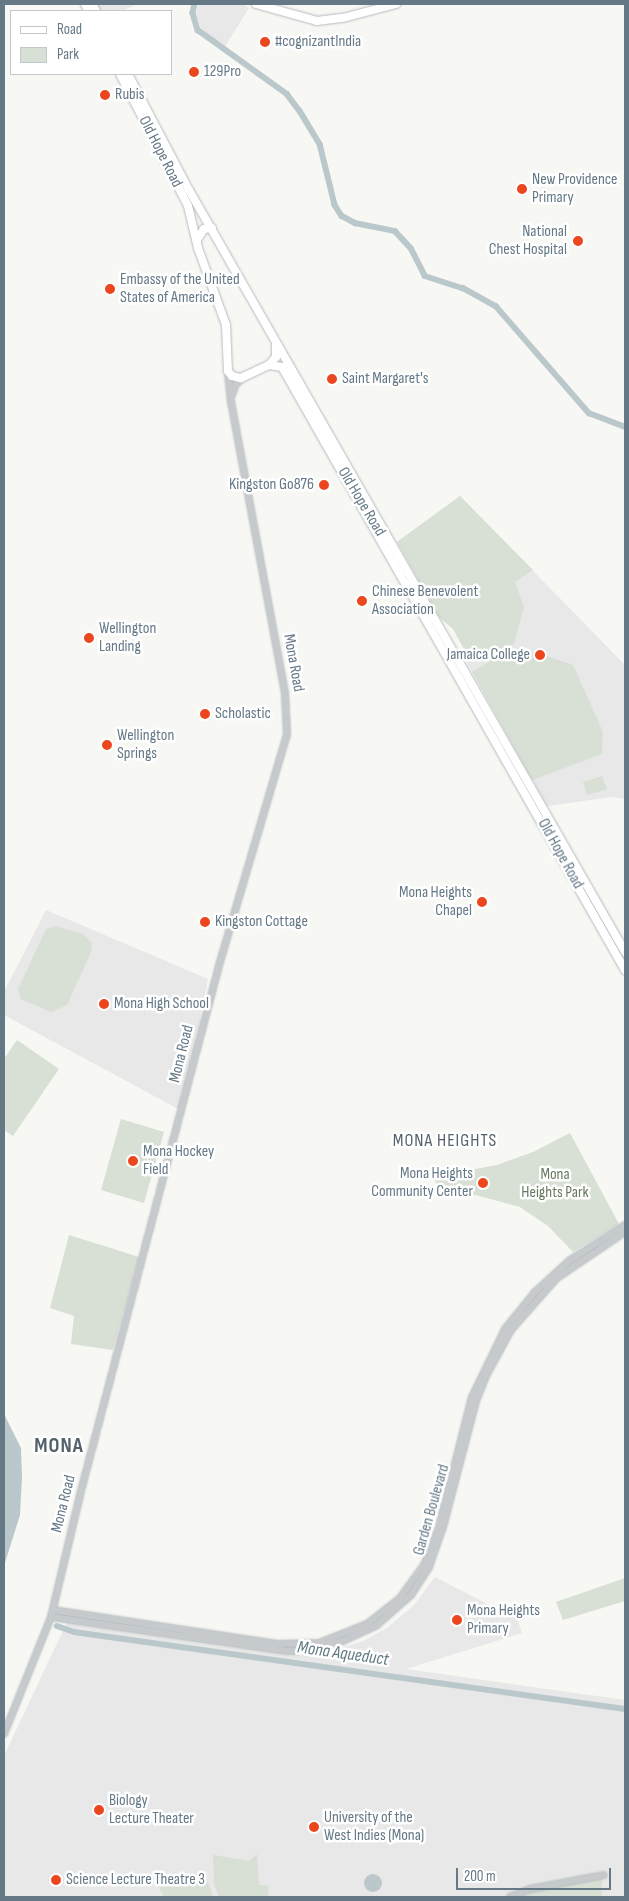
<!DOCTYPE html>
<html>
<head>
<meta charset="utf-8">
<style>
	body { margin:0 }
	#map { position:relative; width:629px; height:1901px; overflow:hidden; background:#f7f7f3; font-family:"Sofia Sans Condensed",sans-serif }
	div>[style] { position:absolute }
	.built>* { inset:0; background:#e7e8e7 }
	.green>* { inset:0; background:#d8dfd4 }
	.water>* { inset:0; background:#bbc8cb }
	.round { border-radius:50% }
	.canal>* { height:5.5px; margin:-2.75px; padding:0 2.75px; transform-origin:2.75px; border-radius:2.75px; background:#bbc8cb }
	.roads { filter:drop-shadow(0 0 1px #b6bcc0) drop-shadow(0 0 1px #b6bcc0) }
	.tertiary>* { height:6px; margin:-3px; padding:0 3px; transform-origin:3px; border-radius:3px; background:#c6cacd }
	.secondary>* { height:8px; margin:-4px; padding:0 4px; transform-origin:4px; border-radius:4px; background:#fff }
	.primary>* { height:8px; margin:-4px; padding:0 4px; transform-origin:4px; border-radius:4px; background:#fff }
	.dots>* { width:14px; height:14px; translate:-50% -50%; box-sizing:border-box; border:2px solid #fff; border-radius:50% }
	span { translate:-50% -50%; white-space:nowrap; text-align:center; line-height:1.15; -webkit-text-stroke:5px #fff; paint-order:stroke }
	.poi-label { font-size:16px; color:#647886 }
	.left { translate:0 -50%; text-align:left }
	.right { translate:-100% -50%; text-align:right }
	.street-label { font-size:16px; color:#647886 }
	.park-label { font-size:16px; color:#66785f }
	.neighbourhood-label { font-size:18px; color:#53616b; letter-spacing:1px }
	.water-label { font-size:18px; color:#607b82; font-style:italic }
	.district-label { font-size:21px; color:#53616b; font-weight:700; letter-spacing:1px }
	.frame { position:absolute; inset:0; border:5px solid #647886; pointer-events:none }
	.legend { position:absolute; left:10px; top:10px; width:162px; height:65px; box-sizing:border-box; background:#fff; border:1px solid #c1c9cf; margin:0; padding:6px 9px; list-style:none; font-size:15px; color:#647886 }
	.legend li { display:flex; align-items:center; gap:10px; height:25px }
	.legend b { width:25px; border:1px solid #c1c9cf }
	.scale { position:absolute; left:456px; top:1868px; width:155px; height:22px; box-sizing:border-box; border:2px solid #647886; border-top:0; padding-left:6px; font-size:15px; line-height:18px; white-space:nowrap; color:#647886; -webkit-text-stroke:4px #fff; paint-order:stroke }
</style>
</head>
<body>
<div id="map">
	<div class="built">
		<i style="clip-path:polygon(97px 4px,137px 4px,122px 11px,101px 11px)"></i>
		<i style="clip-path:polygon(198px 4px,243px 4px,249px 8px,224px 48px,201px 28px,196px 15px)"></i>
		<i style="clip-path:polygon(460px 496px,625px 665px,625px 799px,612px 797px,547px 806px,466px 661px,464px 648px,453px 629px,439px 617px,397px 542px)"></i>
		<i style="clip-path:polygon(46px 910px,208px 979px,182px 1111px,4px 1015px,4px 992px)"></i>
		<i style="clip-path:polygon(435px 1577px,503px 1612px,515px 1612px,522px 1633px,406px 1669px,625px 1700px,625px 1897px,4px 1897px,4px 1756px,68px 1620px,329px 1658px,331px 1651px,363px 1641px,387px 1628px,414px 1605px)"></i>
	</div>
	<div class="green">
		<i style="clip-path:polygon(460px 496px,533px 570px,515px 582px,524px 607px,514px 644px,471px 662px,453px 629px,439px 617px,397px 542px)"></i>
		<i style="clip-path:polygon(516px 652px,535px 652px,573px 665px,603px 732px,602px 754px,532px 780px,472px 672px,492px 660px)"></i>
		<i style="clip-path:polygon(602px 776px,607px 789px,587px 795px,583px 782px)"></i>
		<i style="clip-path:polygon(56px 926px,83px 934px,92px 943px,91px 952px,67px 1005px,51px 1012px,21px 999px,18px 989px,46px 929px)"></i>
		<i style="clip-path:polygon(17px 1040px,59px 1069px,13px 1136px,4px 1130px,4px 1059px)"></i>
		<i style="clip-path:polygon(121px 1119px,164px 1132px,144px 1203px,101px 1190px)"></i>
		<i style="clip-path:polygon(570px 1133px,619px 1224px,573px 1252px,548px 1226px,520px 1207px,438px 1185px,432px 1177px,497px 1165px,533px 1152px)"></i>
		<i style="clip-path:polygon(69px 1235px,139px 1257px,113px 1350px,71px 1344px,74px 1316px,50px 1308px)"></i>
		<i style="clip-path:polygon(625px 1578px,625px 1601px,563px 1620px,556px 1602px)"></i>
		<i style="clip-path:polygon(257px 1854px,259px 1885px,269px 1886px,268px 1897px,219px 1897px,214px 1884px,213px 1855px,249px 1861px)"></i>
		<i style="clip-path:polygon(153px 1875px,207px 1879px,213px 1897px,164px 1897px)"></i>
		<i style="clip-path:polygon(602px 1877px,602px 1897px,514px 1897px,530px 1891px)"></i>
	</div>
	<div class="water">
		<i style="clip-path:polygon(4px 1414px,21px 1448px,22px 1477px,20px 1515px,4px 1566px)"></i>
		<i class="round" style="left:364px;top:1874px;width:18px;height:18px"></i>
	</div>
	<div class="canal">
		<i style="left:195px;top:4px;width:9px;rotate:103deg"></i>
		<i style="left:193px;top:13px;width:18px;rotate:74deg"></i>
		<i style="left:198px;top:30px;width:110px;rotate:35.7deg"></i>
		<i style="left:287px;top:94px;width:21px;rotate:53deg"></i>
		<i style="left:300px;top:111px;width:39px;rotate:59deg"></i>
		<i style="left:320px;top:144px;width:63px;rotate:76.2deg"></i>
		<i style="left:335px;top:205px;width:13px;rotate:58deg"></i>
		<i style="left:342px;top:216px;width:15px;rotate:28deg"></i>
		<i style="left:355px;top:223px;width:41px;rotate:11.3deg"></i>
		<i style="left:395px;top:231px;width:23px;rotate:47deg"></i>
		<i style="left:411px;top:248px;width:31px;rotate:63deg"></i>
		<i style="left:425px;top:276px;width:40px;rotate:18deg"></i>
		<i style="left:463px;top:288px;width:38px;rotate:29deg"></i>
		<i style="left:496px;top:306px;width:142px;rotate:49deg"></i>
		<i style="left:589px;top:413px;width:39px;rotate:21deg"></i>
		<i style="left:57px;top:1626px;width:18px;rotate:19deg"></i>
		<i style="left:74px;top:1632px;width:556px;rotate:7.96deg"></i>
	</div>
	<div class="roads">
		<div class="tertiary">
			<i style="left:232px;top:395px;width:12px;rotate:-70deg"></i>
			<i style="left:236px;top:384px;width:11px;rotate:-41deg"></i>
			<i style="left:53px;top:1610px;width:227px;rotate:8.6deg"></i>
			<i style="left:277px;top:1644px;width:42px;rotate:-1.4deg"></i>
			<i style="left:319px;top:1643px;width:52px;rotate:-21.6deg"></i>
			<i style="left:367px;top:1624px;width:42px;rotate:-38.2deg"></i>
			<i style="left:400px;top:1598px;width:41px;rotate:-54deg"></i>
			<i style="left:424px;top:1565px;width:37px;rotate:-68deg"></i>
			<i style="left:438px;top:1531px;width:138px;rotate:-75.8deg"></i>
			<i style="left:472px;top:1397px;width:76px;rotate:-64.1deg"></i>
			<i style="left:505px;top:1329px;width:48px;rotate:-51deg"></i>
			<i style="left:535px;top:1292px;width:47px;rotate:-42.4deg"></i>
			<i style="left:570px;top:1260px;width:65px;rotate:-32.5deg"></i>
			<i style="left:51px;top:1617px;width:237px;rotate:8.2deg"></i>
			<i style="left:286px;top:1651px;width:25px;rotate:-2deg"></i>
			<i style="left:311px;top:1650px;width:33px;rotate:-16deg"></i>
			<i style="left:343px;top:1641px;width:38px;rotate:-25deg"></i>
			<i style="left:377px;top:1625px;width:45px;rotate:-41.4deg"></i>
			<i style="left:411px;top:1595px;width:33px;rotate:-57deg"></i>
			<i style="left:429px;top:1567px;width:42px;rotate:-70.7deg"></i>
			<i style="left:443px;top:1527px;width:130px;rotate:-75.3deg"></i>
			<i style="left:476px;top:1401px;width:29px;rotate:-68deg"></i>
			<i style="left:487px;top:1374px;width:50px;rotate:-61.4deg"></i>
			<i style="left:511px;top:1330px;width:69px;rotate:-48.5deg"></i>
			<i style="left:557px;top:1278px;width:82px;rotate:-34.1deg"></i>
			<i style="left:4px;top:1734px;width:126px;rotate:-68.1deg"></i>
			<i style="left:51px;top:1617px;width:130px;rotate:-76.6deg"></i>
			<i style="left:81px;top:1491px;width:547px;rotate:-75.28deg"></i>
			<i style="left:220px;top:962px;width:238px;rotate:-73.6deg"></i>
			<i style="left:287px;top:734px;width:41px;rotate:-92.8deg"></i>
			<i style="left:285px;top:693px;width:296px;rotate:-100.5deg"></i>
			<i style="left:231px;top:402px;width:31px;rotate:-96deg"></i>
			<i style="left:510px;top:1897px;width:22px;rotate:-22deg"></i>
			<i style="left:530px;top:1889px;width:75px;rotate:-10.7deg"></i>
		</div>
		<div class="secondary">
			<i style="left:256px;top:4px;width:63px;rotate:15.6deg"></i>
			<i style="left:317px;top:21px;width:26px;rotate:-7deg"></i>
			<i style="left:343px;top:18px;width:55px;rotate:-14.8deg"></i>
		</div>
		<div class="primary">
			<i style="left:85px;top:4px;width:8px;rotate:60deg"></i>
			<i style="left:92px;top:4px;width:8px;rotate:60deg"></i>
			<i style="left:120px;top:74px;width:148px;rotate:62.7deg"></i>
			<i style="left:188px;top:206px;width:43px;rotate:76.6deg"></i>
			<i style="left:198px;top:248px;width:82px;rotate:70deg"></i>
			<i style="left:226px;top:325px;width:46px;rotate:87.5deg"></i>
			<i style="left:228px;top:371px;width:6px;rotate:51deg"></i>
			<i style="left:232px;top:376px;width:9px;rotate:13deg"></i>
			<i style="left:241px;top:378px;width:31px;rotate:-25deg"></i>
			<i style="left:269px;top:365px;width:13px;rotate:9deg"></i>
			<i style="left:282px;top:367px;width:694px;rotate:60.37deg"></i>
			<i style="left:128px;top:74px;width:131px;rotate:62.3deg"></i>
			<i style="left:189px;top:190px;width:878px;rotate:60.22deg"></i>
			<i style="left:197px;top:240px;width:13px;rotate:-58deg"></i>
			<i style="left:204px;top:229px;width:8px;rotate:-7deg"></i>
			<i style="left:269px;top:365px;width:11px;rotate:-49deg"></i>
			<i style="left:276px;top:357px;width:12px;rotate:-90deg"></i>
		</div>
	</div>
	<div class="dots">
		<i style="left:265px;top:42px;background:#ec461e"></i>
		<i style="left:194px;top:72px;background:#ec461e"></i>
		<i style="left:105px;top:95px;background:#ec461e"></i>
		<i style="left:522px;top:189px;background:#ec461e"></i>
		<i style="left:578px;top:241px;background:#ec461e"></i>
		<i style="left:110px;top:289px;background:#ec461e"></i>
		<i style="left:332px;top:379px;background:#ec461e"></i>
		<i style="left:324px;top:485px;background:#ec461e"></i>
		<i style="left:362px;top:601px;background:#ec461e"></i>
		<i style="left:89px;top:638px;background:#ec461e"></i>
		<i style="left:540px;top:655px;background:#ec461e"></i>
		<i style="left:205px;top:714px;background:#ec461e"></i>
		<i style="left:107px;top:745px;background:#ec461e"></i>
		<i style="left:482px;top:902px;background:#ec461e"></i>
		<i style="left:205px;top:922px;background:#ec461e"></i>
		<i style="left:104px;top:1004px;background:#ec461e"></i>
		<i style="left:133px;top:1161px;background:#ec461e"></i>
		<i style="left:483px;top:1183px;background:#ec461e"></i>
		<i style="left:457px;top:1620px;background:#ec461e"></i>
		<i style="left:99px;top:1810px;background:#ec461e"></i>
		<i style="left:314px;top:1827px;background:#ec461e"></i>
		<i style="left:56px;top:1880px;background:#ec461e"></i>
	</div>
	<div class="poi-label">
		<span class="left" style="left:275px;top:42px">#cognizantIndia</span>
		<span class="left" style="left:204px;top:72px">129Pro</span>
		<span class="left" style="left:115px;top:95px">Rubis</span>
		<span class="left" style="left:532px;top:189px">New Providence<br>Primary</span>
		<span class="right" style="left:567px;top:241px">National<br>Chest Hospital</span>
		<span class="left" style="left:120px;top:289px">Embassy of the United<br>States of America</span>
		<span class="left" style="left:342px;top:379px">Saint Margaret's</span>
		<span class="right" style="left:314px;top:485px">Kingston Go876</span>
		<span class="left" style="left:372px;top:601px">Chinese Benevolent<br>Association</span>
		<span class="left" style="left:99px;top:638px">Wellington<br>Landing</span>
		<span class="right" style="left:530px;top:655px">Jamaica College</span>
		<span class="left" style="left:215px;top:714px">Scholastic</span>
		<span class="left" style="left:117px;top:745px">Wellington<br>Springs</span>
		<span class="right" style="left:472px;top:902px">Mona Heights<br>Chapel</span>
		<span class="left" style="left:215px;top:922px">Kingston Cottage</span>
		<span class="left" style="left:114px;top:1004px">Mona High School</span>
		<span class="left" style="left:143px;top:1161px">Mona Hockey<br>Field</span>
		<span class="right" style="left:473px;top:1183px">Mona Heights<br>Community Center</span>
		<span class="left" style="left:467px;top:1620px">Mona Heights<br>Primary</span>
		<span class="left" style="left:109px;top:1810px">Biology<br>Lecture Theater</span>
		<span class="left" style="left:324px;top:1827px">University of the<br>West Indies (Mona)</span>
		<span class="left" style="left:66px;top:1880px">Science Lecture Theatre 3</span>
	</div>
	<div class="street-label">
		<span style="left:160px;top:152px;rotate:63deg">Old Hope Road</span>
		<span style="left:361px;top:502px;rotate:59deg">Old Hope Road</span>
		<span style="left:293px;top:663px;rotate:80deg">Mona Road</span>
		<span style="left:560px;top:854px;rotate:61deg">Old Hope Road</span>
		<span style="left:182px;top:1054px;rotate:-76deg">Mona Road</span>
		<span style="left:64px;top:1504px;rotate:-76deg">Mona Road</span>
		<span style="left:432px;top:1510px;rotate:-74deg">Garden Boulevard</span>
	</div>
	<div class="park-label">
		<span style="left:555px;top:1184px">Mona<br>Heights Park</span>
	</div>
	<div class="neighbourhood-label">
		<span style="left:445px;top:1141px">MONA HEIGHTS</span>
	</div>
	<div class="water-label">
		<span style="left:343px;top:1654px;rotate:8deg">Mona Aqueduct</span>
	</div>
	<div class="district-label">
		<span style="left:59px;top:1446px">MONA</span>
	</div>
	<div class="frame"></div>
	<ul class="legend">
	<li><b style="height:6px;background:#fff"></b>Road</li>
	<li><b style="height:14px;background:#d8dfd4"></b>Park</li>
	</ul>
	<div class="scale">200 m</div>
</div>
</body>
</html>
